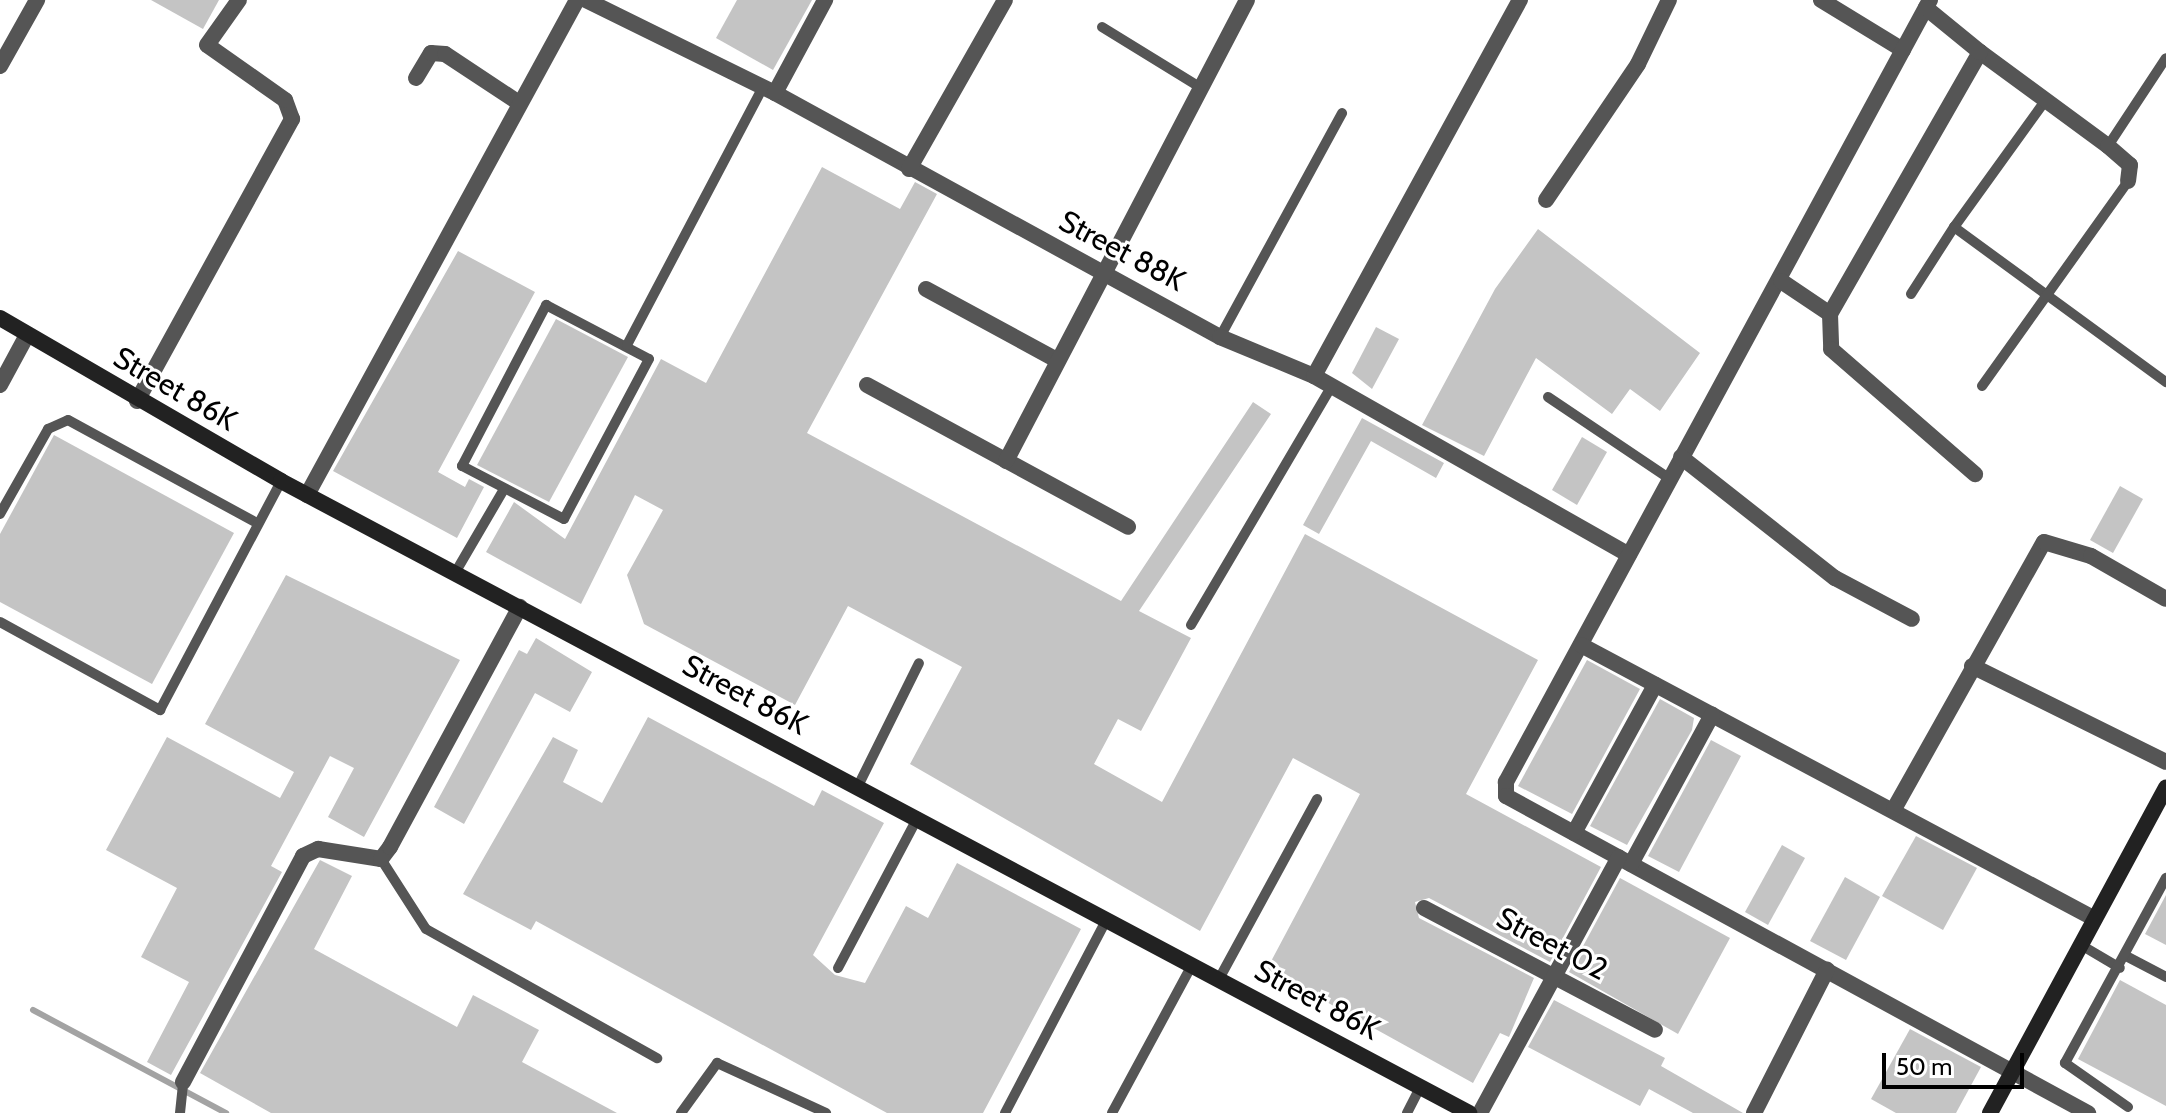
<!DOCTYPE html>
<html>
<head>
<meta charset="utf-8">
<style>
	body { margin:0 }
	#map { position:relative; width:2166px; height:1113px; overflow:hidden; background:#fff; font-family:Cabin,sans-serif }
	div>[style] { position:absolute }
	.stream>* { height:6px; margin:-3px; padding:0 3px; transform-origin:3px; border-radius:3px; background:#a3a3a3 }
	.building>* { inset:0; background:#c4c4c4 }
	.lane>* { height:10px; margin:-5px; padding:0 5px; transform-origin:5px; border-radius:5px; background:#555 }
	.street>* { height:16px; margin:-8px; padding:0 8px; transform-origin:8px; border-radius:8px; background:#555 }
	.secondary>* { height:16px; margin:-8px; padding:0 8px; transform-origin:8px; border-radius:8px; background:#222 }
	span { translate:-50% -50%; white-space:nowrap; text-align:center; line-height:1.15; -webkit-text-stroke:6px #fff; paint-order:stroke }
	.street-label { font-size:30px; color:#000 }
	.scale { position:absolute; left:1882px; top:1053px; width:142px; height:36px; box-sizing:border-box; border:4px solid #000; border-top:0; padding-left:10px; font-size:24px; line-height:28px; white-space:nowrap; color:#000; -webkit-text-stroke:6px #fff; paint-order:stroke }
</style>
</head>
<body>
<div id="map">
	<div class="stream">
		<i style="left:33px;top:1010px;width:219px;rotate:28.1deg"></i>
	</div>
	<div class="building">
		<i style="clip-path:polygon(151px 0,219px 0,203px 29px)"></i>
		<i style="clip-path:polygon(737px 0,812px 0,773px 70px,716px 38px)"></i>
		<i style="clip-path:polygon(822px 167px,900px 209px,915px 182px,937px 194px,807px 433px,1121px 601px,1253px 402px,1271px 414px,1139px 611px,1191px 638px,1141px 731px,1118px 719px,1094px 764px,1162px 802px,1305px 534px,1538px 660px,1466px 794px,1601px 867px,1550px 962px,1429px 898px,1415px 902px,1419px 918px,1534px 978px,1509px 1037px,1500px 1033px,1473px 1083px,1267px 969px,1360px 794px,1293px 758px,1200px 931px,910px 764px,962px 667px,848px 606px,795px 705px,644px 624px,627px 575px,663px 510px,635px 495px,581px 604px,486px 552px,514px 502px,565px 539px,661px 359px,706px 383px)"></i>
		<i style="clip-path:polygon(1538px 229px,1700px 353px,1660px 411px,1630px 389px,1612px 414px,1536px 358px,1484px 456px,1422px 425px,1495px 289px)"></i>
		<i style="clip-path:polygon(458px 251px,535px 292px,438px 472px,465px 487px,469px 479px,484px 487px,457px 538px,333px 471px)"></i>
		<i style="clip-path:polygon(556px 319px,628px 357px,549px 502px,477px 465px)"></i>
		<i style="clip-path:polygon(1376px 327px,1399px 339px,1372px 389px,1352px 373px)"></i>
		<i style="clip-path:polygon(1362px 418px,1444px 463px,1436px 478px,1371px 441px,1319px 534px,1303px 525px)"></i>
		<i style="clip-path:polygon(54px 435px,234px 533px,152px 684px,0 602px,0 534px)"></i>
		<i style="clip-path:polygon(1582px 437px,1607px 452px,1577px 505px,1552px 490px)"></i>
		<i style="clip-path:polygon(2120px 486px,2143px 499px,2113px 553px,2090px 540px)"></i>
		<i style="clip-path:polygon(286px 575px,460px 660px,364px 837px,328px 817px,354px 768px,330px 756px,271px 866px,282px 872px,171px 1075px,147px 1062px,189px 982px,141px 957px,177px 888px,106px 850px,167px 737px,280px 798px,294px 772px,205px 724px)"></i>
		<i style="clip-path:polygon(536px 638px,592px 672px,570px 712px,535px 693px,464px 824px,434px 807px,519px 650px,527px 654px)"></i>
		<i style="clip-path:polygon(1587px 660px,1640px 689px,1572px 814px,1518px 786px)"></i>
		<i style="clip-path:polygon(1660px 699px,1694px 718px,1692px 730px,1627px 845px,1590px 826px)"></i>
		<i style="clip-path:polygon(648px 717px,814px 806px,822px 790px,884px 823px,813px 955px,835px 975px,865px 983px,906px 906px,928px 918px,957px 863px,1081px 929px,983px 1113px,887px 1113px,536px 921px,531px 930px,463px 894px,553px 737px,578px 750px,563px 782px,602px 803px)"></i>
		<i style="clip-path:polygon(1711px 740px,1741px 756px,1679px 872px,1648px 856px)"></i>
		<i style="clip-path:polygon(1916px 836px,1977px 868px,1943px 930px,1882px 896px)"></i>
		<i style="clip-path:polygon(1782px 845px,1805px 858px,1768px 925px,1745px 912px)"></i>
		<i style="clip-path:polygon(320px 860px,352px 876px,314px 949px,457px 1027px,473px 995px,539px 1030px,522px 1062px,617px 1113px,271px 1113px,200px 1073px)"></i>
		<i style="clip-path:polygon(1845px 877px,1880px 897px,1846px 960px,1810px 941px)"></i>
		<i style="clip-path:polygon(1620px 878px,1730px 938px,1678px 1034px,1569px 972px)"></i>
		<i style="clip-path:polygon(2166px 895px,2166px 945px,2145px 934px)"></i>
		<i style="clip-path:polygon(2120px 980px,2166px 1005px,2166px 1106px,2078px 1059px)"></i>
		<i style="clip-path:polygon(1554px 1000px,1665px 1058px,1661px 1066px,1743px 1113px,1693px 1113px,1649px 1089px,1640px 1106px,1528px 1047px)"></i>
		<i style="clip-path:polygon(1910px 1029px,1981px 1067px,1956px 1113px,1896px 1113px,1871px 1099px)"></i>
	</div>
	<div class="lane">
		<i style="left:1102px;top:27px;width:116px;rotate:31.6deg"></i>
		<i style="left:2045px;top:101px;width:155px;rotate:125.8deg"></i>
		<i style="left:1954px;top:227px;width:263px;rotate:36.2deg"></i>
		<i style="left:2108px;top:146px;width:105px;rotate:-56.6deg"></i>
		<i style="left:1911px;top:294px;width:80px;rotate:-57.3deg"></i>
		<i style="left:546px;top:305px;width:116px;rotate:27.7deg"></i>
		<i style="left:649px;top:359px;width:181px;rotate:118deg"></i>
		<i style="left:564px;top:519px;width:115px;rotate:-152.5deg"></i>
		<i style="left:462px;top:466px;width:182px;rotate:-62.4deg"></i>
		<i style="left:1220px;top:337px;width:255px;rotate:-61.4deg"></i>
		<i style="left:627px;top:345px;width:292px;rotate:-62.2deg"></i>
		<i style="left:1982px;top:386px;width:252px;rotate:-54.5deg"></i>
		<i style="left:1548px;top:397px;width:147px;rotate:33.9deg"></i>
		<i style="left:0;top:514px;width:98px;rotate:-60.5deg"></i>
		<i style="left:48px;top:429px;width:22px;rotate:-24deg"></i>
		<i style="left:68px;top:420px;width:215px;rotate:28.6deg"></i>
		<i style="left:455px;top:573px;width:97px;rotate:-59.7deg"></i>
		<i style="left:0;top:622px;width:183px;rotate:28.8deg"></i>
		<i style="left:160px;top:710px;width:259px;rotate:-62.1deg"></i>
		<i style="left:1191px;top:625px;width:277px;rotate:-59.5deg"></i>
		<i style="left:858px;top:786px;width:137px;rotate:-63.6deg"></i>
		<i style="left:381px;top:859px;width:83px;rotate:57.3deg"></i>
		<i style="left:426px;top:929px;width:265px;rotate:29.2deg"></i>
		<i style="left:2081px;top:945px;width:45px;rotate:30.5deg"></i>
		<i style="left:2126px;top:956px;width:45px;rotate:27.7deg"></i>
		<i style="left:838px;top:968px;width:171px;rotate:-62.1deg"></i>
		<i style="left:1219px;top:979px;width:205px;rotate:-61.4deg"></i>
		<i style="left:2128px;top:1107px;width:77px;rotate:-145.1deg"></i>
		<i style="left:2065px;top:1063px;width:211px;rotate:-61.4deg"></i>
		<i style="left:180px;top:1113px;width:31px;rotate:-84deg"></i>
		<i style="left:681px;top:1113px;width:62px;rotate:-54.2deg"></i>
		<i style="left:717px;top:1063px;width:120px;rotate:24.6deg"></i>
		<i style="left:1005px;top:1113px;width:219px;rotate:-62.3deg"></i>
		<i style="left:1112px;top:1113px;width:168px;rotate:-61.6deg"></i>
		<i style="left:1407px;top:1113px;width:29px;rotate:-63deg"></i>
	</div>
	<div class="street">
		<i style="left:586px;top:0;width:211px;rotate:26.2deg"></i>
		<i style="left:775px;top:93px;width:508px;rotate:28.74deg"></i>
		<i style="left:1220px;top:337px;width:102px;rotate:22.5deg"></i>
		<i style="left:1314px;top:376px;width:362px;rotate:29.6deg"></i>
		<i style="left:1821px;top:0;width:96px;rotate:31.4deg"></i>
		<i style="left:1930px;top:0;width:890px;rotate:118.47deg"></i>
		<i style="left:1506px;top:782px;width:14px;rotate:90deg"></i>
		<i style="left:1506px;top:796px;width:663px;rotate:28.58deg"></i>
		<i style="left:1980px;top:52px;width:159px;rotate:36.3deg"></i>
		<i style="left:2108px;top:146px;width:29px;rotate:41deg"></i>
		<i style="left:2130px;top:165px;width:16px;rotate:97deg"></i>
		<i style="left:0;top:66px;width:76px;rotate:-60.7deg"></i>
		<i style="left:416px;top:78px;width:29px;rotate:-59deg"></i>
		<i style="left:431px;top:53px;width:14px;rotate:4deg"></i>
		<i style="left:445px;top:54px;width:89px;rotate:33.5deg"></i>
		<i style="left:775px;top:93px;width:106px;rotate:-61.7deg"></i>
		<i style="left:909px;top:169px;width:194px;rotate:-60.4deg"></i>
		<i style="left:1546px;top:200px;width:164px;rotate:-55.9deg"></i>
		<i style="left:1638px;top:64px;width:71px;rotate:-64.2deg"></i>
		<i style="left:1781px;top:281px;width:59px;rotate:34deg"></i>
		<i style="left:1830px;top:314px;width:35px;rotate:88deg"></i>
		<i style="left:1831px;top:349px;width:191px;rotate:41deg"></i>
		<i style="left:926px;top:289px;width:149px;rotate:28.5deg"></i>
		<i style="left:1830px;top:314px;width:302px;rotate:-60.2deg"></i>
		<i style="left:1980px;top:52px;width:70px;rotate:-140.8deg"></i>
		<i style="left:1314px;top:376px;width:429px;rotate:-61.3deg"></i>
		<i style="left:0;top:385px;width:57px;rotate:-61.6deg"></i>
		<i style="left:867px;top:385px;width:297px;rotate:28.5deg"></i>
		<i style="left:137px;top:401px;width:322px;rotate:-61.2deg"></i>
		<i style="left:292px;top:119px;width:20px;rotate:-110deg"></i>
		<i style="left:285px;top:100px;width:95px;rotate:-144.8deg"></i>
		<i style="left:207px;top:45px;width:55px;rotate:-54.6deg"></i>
		<i style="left:1681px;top:457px;width:196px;rotate:38.2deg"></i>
		<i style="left:1835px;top:578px;width:87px;rotate:28deg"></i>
		<i style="left:1006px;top:461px;width:520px;rotate:-62.4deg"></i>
		<i style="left:307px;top:495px;width:564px;rotate:-61.39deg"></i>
		<i style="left:1581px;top:645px;width:582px;rotate:28.06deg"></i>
		<i style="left:1972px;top:666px;width:216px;rotate:26.3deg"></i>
		<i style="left:1894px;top:809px;width:306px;rotate:-60.7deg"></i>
		<i style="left:2044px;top:542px;width:49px;rotate:16.6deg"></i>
		<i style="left:2091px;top:556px;width:86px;rotate:29.8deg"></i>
		<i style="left:1574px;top:833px;width:169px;rotate:-61.3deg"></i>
		<i style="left:1631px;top:864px;width:170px;rotate:-61.5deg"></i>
		<i style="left:1424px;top:908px;width:261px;rotate:27.8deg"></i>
		<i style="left:183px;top:1082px;width:256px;rotate:-62deg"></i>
		<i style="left:303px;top:856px;width:17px;rotate:-25deg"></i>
		<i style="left:318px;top:849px;width:64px;rotate:9deg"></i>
		<i style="left:381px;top:859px;width:15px;rotate:-53deg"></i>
		<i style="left:390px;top:847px;width:273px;rotate:-61.6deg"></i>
		<i style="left:1480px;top:1113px;width:291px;rotate:-61.5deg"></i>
		<i style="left:1754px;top:1113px;width:161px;rotate:-63deg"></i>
	</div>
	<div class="secondary">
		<i style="left:0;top:318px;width:325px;rotate:30.1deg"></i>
		<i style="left:281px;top:481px;width:1346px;rotate:28.01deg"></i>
		<i style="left:1990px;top:1113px;width:370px;rotate:-61.6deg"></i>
	</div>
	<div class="street-label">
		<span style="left:1122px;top:251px;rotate:28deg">Street 88K</span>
		<span style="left:175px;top:389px;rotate:30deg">Street 86K</span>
		<span style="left:745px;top:695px;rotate:28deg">Street 86K</span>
		<span style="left:1552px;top:944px;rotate:28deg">Street 02</span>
		<span style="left:1317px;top:1000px;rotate:28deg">Street 86K</span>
	</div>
	<div class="scale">50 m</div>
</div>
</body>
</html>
